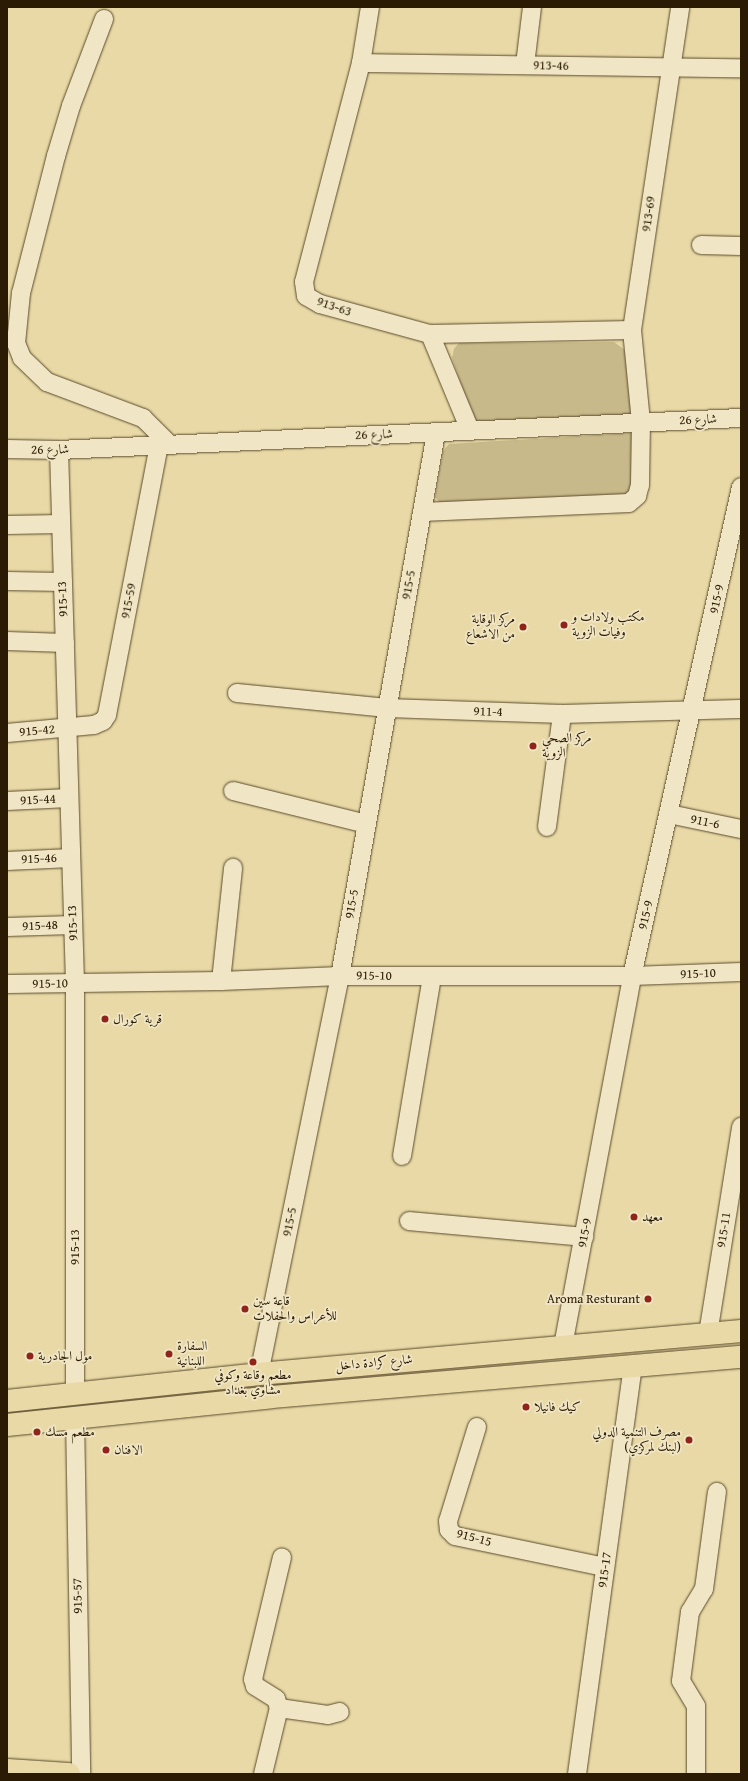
<!DOCTYPE html>
<html>
<head>
<meta charset="utf-8">
<style>
	body { margin:0 }
	#map { position:relative; width:748px; height:1781px; overflow:hidden; background:#e8d9a6; font-family:"Gentium Book Plus",Amiri,serif }
	div>[style] { position:absolute }
	.green>* { inset:0; background:#c8b98a }
	.roads { filter:drop-shadow(0 0 1px #5b4a2c) drop-shadow(0 0 1px #5b4a2c) }
	.minor>* { height:18px; margin:-9px; padding:0 9px; transform-origin:9px; border-radius:9px; background:#f0e6c5 }
	.major>* { height:22px; margin:-11px; padding:0 11px; transform-origin:11px; border-radius:11px; background:#e8d9a6 }
	.dots>* { width:11px; height:11px; translate:-50% -50%; box-sizing:border-box; border:2px solid #f0e6c5; border-radius:50% }
	span { translate:-50% -50%; white-space:nowrap; text-align:center; line-height:1.15; -webkit-text-stroke:3.5px #f0e6c5; paint-order:stroke }
	.street-label { font-size:13px; color:#2c1b04 }
	.poi-label { font-size:13px; color:#2c1b04 }
	.left { translate:0 -50%; text-align:left }
	.right { translate:-100% -50%; text-align:right }
	.frame { position:absolute; inset:0; border:8px solid #2c1b04; pointer-events:none }
</style>
</head>
<body>
<div id="map">
	<div class="green">
		<i style="clip-path:polygon(614px 342px,626px 351px,631px 416px,475px 424px,452px 358px,454px 349px,459px 343px)"></i>
		<i style="clip-path:polygon(630px 433px,635px 435px,636px 485px,623px 497px,440px 503px,435px 497px,443px 451px,449px 444px)"></i>
	</div>
	<div class="roads">
		<div class="minor">
			<i style="left:370px;top:7px;width:57px;rotate:99.1deg"></i>
			<i style="left:361px;top:63px;width:226px;rotate:104.6deg"></i>
			<i style="left:304px;top:282px;width:14px;rotate:82deg"></i>
			<i style="left:306px;top:296px;width:16px;rotate:30deg"></i>
			<i style="left:320px;top:304px;width:114px;rotate:15.3deg"></i>
			<i style="left:430px;top:334px;width:202px;rotate:-1.1deg"></i>
			<i style="left:104px;top:19px;width:93px;rotate:110.8deg"></i>
			<i style="left:71px;top:106px;width:52px;rotate:106.7deg"></i>
			<i style="left:56px;top:156px;width:141px;rotate:104.3deg"></i>
			<i style="left:21px;top:293px;width:50px;rotate:95.7deg"></i>
			<i style="left:16px;top:343px;width:16px;rotate:68deg"></i>
			<i style="left:22px;top:358px;width:35px;rotate:44deg"></i>
			<i style="left:47px;top:382px;width:103px;rotate:20.6deg"></i>
			<i style="left:143px;top:418px;width:37px;rotate:45deg"></i>
			<i style="left:361px;top:63px;width:380px;rotate:0.8deg"></i>
			<i style="left:525px;top:65px;width:58px;rotate:-83.1deg"></i>
			<i style="left:701px;top:245px;width:40px;rotate:1.4deg"></i>
			<i style="left:430px;top:334px;width:104px;rotate:67.4deg"></i>
			<i style="left:7px;top:449px;width:52px;rotate:1.1deg"></i>
			<i style="left:59px;top:450px;width:683px;rotate:-2.69deg"></i>
			<i style="left:59px;top:450px;width:533px;rotate:88.28deg"></i>
			<i style="left:75px;top:983px;width:412px;rotate:90deg"></i>
			<i style="left:422px;top:512px;width:207px;rotate:-2.5deg"></i>
			<i style="left:629px;top:503px;width:11px;rotate:-41deg"></i>
			<i style="left:637px;top:496px;width:11px;rotate:-75deg"></i>
			<i style="left:640px;top:485px;width:63px;rotate:-89.1deg"></i>
			<i style="left:641px;top:422px;width:92px;rotate:-95.6deg"></i>
			<i style="left:632px;top:330px;width:327px;rotate:-81.5deg"></i>
			<i style="left:7px;top:525px;width:54px;rotate:-1.1deg"></i>
			<i style="left:7px;top:581px;width:56px;rotate:1deg"></i>
			<i style="left:7px;top:641px;width:58px;rotate:2deg"></i>
			<i style="left:237px;top:693px;width:151px;rotate:5.7deg"></i>
			<i style="left:387px;top:708px;width:175px;rotate:2deg"></i>
			<i style="left:562px;top:714px;width:179px;rotate:-1.6deg"></i>
			<i style="left:7px;top:733px;width:87px;rotate:-5.3deg"></i>
			<i style="left:94px;top:725px;width:10px;rotate:-24deg"></i>
			<i style="left:103px;top:721px;width:7px;rotate:-56deg"></i>
			<i style="left:107px;top:715px;width:276px;rotate:-79.1deg"></i>
			<i style="left:233px;top:791px;width:137px;rotate:13.9deg"></i>
			<i style="left:7px;top:801px;width:62px;rotate:-2.8deg"></i>
			<i style="left:669px;top:814px;width:74px;rotate:11.8deg"></i>
			<i style="left:547px;top:827px;width:114px;rotate:-82.4deg"></i>
			<i style="left:7px;top:861px;width:64px;rotate:-2.7deg"></i>
			<i style="left:7px;top:927px;width:66px;rotate:-1.7deg"></i>
			<i style="left:221px;top:981px;width:114px;rotate:-83.9deg"></i>
			<i style="left:7px;top:984px;width:214px;rotate:-0.8deg"></i>
			<i style="left:221px;top:981px;width:119px;rotate:-2.4deg"></i>
			<i style="left:340px;top:976px;width:292px"></i>
			<i style="left:632px;top:976px;width:109px;rotate:-2.1deg"></i>
			<i style="left:402px;top:1156px;width:181px;rotate:-80.5deg"></i>
			<i style="left:409px;top:1221px;width:176px;rotate:5.2deg"></i>
			<i style="left:708px;top:1334px;width:210px;rotate:-80.9deg"></i>
			<i style="left:563px;top:1346px;width:376px;rotate:-79.4deg"></i>
			<i style="left:632px;top:976px;width:501px;rotate:-77.43deg"></i>
			<i style="left:259px;top:1374px;width:406px;rotate:-78.5deg"></i>
			<i style="left:340px;top:976px;width:551px;rotate:-79.97deg"></i>
			<i style="left:75px;top:1417px;width:357px;rotate:89deg"></i>
			<i style="left:477px;top:1427px;width:98px;rotate:107.1deg"></i>
			<i style="left:448px;top:1521px;width:9px;rotate:84deg"></i>
			<i style="left:449px;top:1530px;width:8px;rotate:45deg"></i>
			<i style="left:455px;top:1536px;width:153px;rotate:11.7deg"></i>
			<i style="left:279px;top:1708px;width:49px;rotate:8.1deg"></i>
			<i style="left:328px;top:1715px;width:12px;rotate:-14deg"></i>
			<i style="left:263px;top:1774px;width:68px;rotate:-76.4deg"></i>
			<i style="left:279px;top:1708px;width:9px;rotate:-108deg"></i>
			<i style="left:276px;top:1699px;width:25px;rotate:-148deg"></i>
			<i style="left:255px;top:1686px;width:7px;rotate:-106deg"></i>
			<i style="left:253px;top:1679px;width:125px;rotate:-76.6deg"></i>
			<i style="left:577px;top:1774px;width:412px;rotate:-82.2deg"></i>
			<i style="left:696px;top:1774px;width:68px;rotate:-90deg"></i>
			<i style="left:696px;top:1706px;width:29px;rotate:-121deg"></i>
			<i style="left:681px;top:1681px;width:70px;rotate:-82.6deg"></i>
			<i style="left:690px;top:1612px;width:27px;rotate:-59deg"></i>
			<i style="left:704px;top:1589px;width:98px;rotate:-82.4deg"></i>
		</div>
		<div class="major">
			<i style="left:7px;top:1401px;width:264px;rotate:-6.1deg"></i>
			<i style="left:270px;top:1373px;width:473px;rotate:-5.1deg"></i>
			<i style="left:7px;top:1425px;width:266px;rotate:-6deg"></i>
			<i style="left:272px;top:1397px;width:471px;rotate:-4.9deg"></i>
			<i style="left:7px;top:1770px;width:62px;rotate:3.7deg"></i>
		</div>
	</div>
	<div class="dots">
		<i style="left:564px;top:625px;background:#8f2418"></i>
		<i style="left:523px;top:627px;background:#8f2418"></i>
		<i style="left:533px;top:746px;background:#8f2418"></i>
		<i style="left:105px;top:1019px;background:#8f2418"></i>
		<i style="left:634px;top:1217px;background:#8f2418"></i>
		<i style="left:648px;top:1299px;background:#8f2418"></i>
		<i style="left:245px;top:1309px;background:#8f2418"></i>
		<i style="left:169px;top:1354px;background:#8f2418"></i>
		<i style="left:30px;top:1356px;background:#8f2418"></i>
		<i style="left:253px;top:1362px;background:#8f2418"></i>
		<i style="left:526px;top:1407px;background:#8f2418"></i>
		<i style="left:37px;top:1432px;background:#8f2418"></i>
		<i style="left:689px;top:1440px;background:#8f2418"></i>
		<i style="left:106px;top:1450px;background:#8f2418"></i>
	</div>
	<div class="street-label">
		<span style="left:551px;top:66px;rotate:1deg">913-46</span>
		<span style="left:649px;top:214px;rotate:-82deg">913-69</span>
		<span style="left:334px;top:307px;rotate:19deg">913-63</span>
		<span style="left:698px;top:420px;rotate:-2deg">شارع 26</span>
		<span style="left:374px;top:435px;rotate:-2deg">شارع 26</span>
		<span style="left:50px;top:450px;rotate:-1deg">شارع 26</span>
		<span style="left:409px;top:585px;rotate:-80deg">915-5</span>
		<span style="left:63px;top:599px;rotate:-92deg">915-13</span>
		<span style="left:717px;top:599px;rotate:-78deg">915-9</span>
		<span style="left:129px;top:601px;rotate:-79deg">915-59</span>
		<span style="left:488px;top:712px;rotate:2deg">911-4</span>
		<span style="left:37px;top:731px;rotate:-5deg">915-42</span>
		<span style="left:38px;top:800px;rotate:-3deg">915-44</span>
		<span style="left:705px;top:822px;rotate:12deg">911-6</span>
		<span style="left:39px;top:859px;rotate:-2deg">915-46</span>
		<span style="left:352px;top:904px;rotate:-80deg">915-5</span>
		<span style="left:646px;top:915px;rotate:-77deg">915-9</span>
		<span style="left:73px;top:923px;rotate:-92deg">915-13</span>
		<span style="left:40px;top:926px;rotate:-2deg">915-48</span>
		<span style="left:698px;top:974px;rotate:-2deg">915-10</span>
		<span style="left:374px;top:976px;rotate:1deg">915-10</span>
		<span style="left:50px;top:984px;rotate:-1deg">915-10</span>
		<span style="left:290px;top:1222px;rotate:-79deg">915-5</span>
		<span style="left:724px;top:1230px;rotate:-81deg">915-11</span>
		<span style="left:585px;top:1233px;rotate:-79deg">915-9</span>
		<span style="left:75px;top:1247px;rotate:-90deg">915-13</span>
		<span style="left:374px;top:1363px;rotate:-5deg">شارع كرادة داخل</span>
		<span style="left:474px;top:1538px;rotate:15deg">915-15</span>
		<span style="left:605px;top:1570px;rotate:-82deg">915-17</span>
		<span style="left:78px;top:1596px;rotate:-91deg">915-57</span>
	</div>
	<div class="poi-label">
		<span class="left" style="left:572px;top:625px">مكتب ولادات و<br>وفيات الزوية</span>
		<span class="right" style="left:515px;top:627px">مركز الوقاية<br>من الاشعاع</span>
		<span class="left" style="left:542px;top:746px">مركز الصحي<br>الزوية</span>
		<span class="left" style="left:113px;top:1019px">قرية كورال</span>
		<span class="left" style="left:642px;top:1217px">معهد</span>
		<span class="right" style="left:640px;top:1299px">Aroma Resturant</span>
		<span class="left" style="left:253px;top:1309px">قاعة سين<br>للأعراس والحفلات</span>
		<span class="left" style="left:177px;top:1354px">السفارة<br>اللبنانية</span>
		<span class="left" style="left:38px;top:1356px">مول الجادرية</span>
		<span style="left:253px;top:1383px">مطعم وقاعة وكوفي<br>مشاوي بغداد</span>
		<span class="left" style="left:534px;top:1407px">كيك فانيلا</span>
		<span class="left" style="left:45px;top:1432px">مطعم مسك</span>
		<span class="right" style="left:681px;top:1440px">مصرف التنمية الدولي<br>(لبنك لمركزي)</span>
		<span class="left" style="left:114px;top:1450px">الافنان</span>
	</div>
	<div class="frame"></div>
</div>
</body>
</html>
